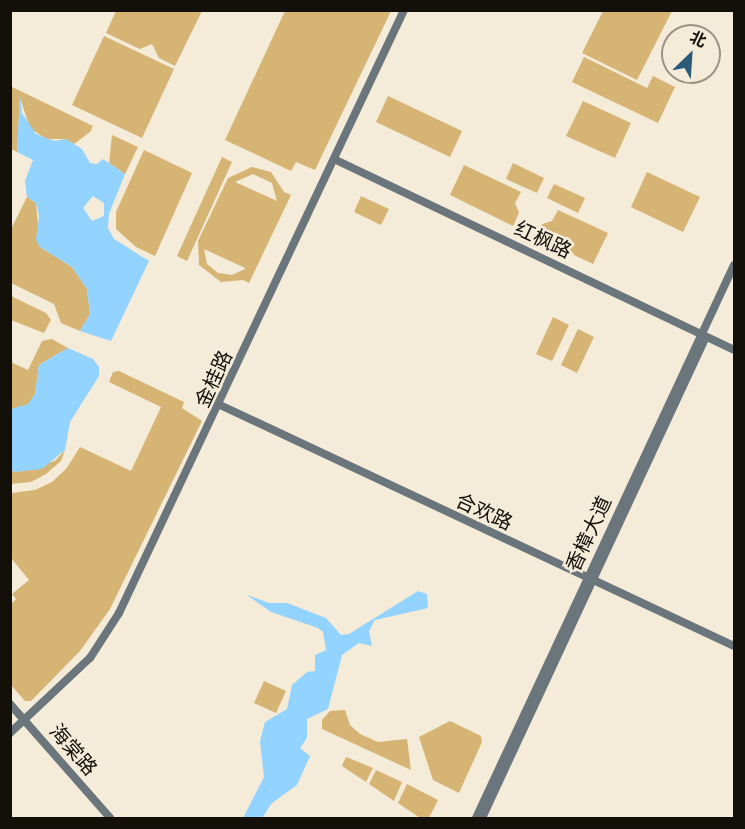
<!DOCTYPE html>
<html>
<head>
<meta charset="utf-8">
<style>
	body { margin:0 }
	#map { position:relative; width:745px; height:829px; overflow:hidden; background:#f4ebd9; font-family:Poppins,"Noto Sans SC",sans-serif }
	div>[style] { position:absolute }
	.green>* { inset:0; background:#d6b474 }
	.water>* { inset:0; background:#92d3ff }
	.secondary>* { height:8px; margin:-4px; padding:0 4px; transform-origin:4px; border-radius:4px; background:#6a757c }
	span { translate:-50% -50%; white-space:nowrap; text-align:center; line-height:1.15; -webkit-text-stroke:5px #f4ebd9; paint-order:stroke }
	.street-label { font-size:20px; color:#13100a }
	.frame { position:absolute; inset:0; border:12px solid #13100a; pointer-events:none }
	.north { position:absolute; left:661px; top:24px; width:60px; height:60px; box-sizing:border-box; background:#f4ebd9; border:2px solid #9a9386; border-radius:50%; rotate:25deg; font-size:16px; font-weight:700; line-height:24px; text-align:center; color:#13100a }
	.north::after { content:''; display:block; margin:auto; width:21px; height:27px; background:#2c5b7a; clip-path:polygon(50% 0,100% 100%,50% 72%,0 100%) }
</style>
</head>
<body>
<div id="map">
	<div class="green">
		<i style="clip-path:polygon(116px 11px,116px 10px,202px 11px,175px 66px,159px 58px,152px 44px,140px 49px,106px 33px)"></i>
		<i style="clip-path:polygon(285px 11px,391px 11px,315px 170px,296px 162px,291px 171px,225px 140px)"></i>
		<i style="clip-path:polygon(603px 11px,672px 11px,637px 80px,582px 53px)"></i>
		<i style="clip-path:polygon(104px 36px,174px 69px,142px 138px,72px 105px)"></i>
		<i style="clip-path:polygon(584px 57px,647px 88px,653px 76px,675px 87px,658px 123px,572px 82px)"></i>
		<i style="clip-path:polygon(10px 86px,93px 126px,90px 132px,74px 144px,66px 139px,46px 139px,30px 128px,20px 98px,17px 152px,11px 149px)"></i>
		<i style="clip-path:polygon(388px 96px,462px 131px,450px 157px,376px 122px)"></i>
		<i style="clip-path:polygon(583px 101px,631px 123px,615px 158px,566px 136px)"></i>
		<i style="clip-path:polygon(112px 135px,138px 147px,125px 174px,109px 163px)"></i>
		<i style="clip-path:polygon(144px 150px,192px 173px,155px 256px,136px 247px,116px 229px,116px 212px)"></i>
		<i style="clip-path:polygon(222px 157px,232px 162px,187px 261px,177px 256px)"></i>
		<i style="clip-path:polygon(513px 163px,544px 178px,537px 193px,506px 179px)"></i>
		<i style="clip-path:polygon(464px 165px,521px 192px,515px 203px,519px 213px,513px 226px,450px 195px)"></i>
		<i style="clip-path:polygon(evenodd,252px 167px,271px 172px,284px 192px,291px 195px,249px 283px,243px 280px,221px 282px,199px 265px,198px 241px,228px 178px,252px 167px,253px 174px,272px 183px,277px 201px,235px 182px,253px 174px,252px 167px,204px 249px,245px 268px,245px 269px,232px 275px,218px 273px,207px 264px,204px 249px)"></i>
		<i style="clip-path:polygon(647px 172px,700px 197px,683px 232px,631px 207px)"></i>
		<i style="clip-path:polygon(554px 184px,585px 198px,578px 213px,547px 198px)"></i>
		<i style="clip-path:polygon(361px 196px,389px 209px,381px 225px,354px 212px)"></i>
		<i style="clip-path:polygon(27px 197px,36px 203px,40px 247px,72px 267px,87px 289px,90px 314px,80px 331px,61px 323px,54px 304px,11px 283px,10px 231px)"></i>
		<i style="clip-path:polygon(558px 210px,608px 233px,593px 264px,536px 237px,542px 224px,552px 221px)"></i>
		<i style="clip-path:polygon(11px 296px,46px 313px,51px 320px,44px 333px,11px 320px)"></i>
		<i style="clip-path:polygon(553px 317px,569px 325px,552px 361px,536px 354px)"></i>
		<i style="clip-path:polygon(578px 329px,594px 337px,577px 373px,561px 365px)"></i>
		<i style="clip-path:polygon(52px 339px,68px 348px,39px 365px,35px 394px,28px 405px,11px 409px,11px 362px,28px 370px,42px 341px)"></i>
		<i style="clip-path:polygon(119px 371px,184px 402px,182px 408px,202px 421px,110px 609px,80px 651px,31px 701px,25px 701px,11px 685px,11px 604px,16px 599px,12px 594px,29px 580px,11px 558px,11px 493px,35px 490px,52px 482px,66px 469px,80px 447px,131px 471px,161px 407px,109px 382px,113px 372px)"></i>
		<i style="clip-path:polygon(65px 450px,61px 461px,46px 474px,31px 482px,11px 484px,10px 470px,15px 472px,55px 461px)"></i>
		<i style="clip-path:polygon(264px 681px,286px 691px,276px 713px,254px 703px)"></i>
		<i style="clip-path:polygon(345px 710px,350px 725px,360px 734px,378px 742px,407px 739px,411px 770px,322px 729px,322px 720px,330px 711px)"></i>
		<i style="clip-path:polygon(450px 721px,481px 736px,482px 742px,459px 793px,433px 780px,419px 737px)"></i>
		<i style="clip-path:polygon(346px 757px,373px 768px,366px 782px,342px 766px)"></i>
		<i style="clip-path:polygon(376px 770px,402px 782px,394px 801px,369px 784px)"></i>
		<i style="clip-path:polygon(407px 784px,438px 800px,429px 818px,420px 818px,398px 803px)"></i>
	</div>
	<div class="water">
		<i style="clip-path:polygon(evenodd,20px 95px,22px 113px,36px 134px,54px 141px,66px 139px,82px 149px,90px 163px,97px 164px,103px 159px,125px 174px,109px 214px,108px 228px,114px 239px,149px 261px,111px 341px,80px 331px,90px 314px,87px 289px,72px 267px,40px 247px,36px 240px,39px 216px,36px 203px,27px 197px,25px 181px,33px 160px,17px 152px,20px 95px,93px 196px,104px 203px,104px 216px,92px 221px,83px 208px,93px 196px)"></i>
		<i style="clip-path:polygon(68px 348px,93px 359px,99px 367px,99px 376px,70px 422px,65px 450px,42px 469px,15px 472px,11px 470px,11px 409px,28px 404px,35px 394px,39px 365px)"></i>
		<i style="clip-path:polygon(418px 591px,427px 594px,428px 608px,375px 620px,369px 631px,372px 646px,359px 643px,342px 655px,328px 709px,307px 719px,307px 738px,300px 748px,310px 756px,297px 785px,272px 803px,262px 818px,243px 818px,264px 777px,260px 741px,265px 722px,287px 709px,292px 685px,307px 672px,315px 671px,315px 655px,326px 650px,323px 632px,318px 628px,271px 612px,247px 595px,269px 603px,287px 603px,326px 618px,341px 635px,349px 634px)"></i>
	</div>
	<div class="secondary">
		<i style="left:336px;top:160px;width:441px;rotate:25.5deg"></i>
		<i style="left:220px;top:405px;width:568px;rotate:25.12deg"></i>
		<i style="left:10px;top:704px;width:152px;rotate:48.7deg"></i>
		<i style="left:10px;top:733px;width:110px;rotate:-43.2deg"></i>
		<i style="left:90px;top:658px;width:54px;rotate:-57.2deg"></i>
		<i style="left:119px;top:613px;width:667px;rotate:-64.7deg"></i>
		<i style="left:476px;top:818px;width:610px;rotate:-64.99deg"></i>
		<i style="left:482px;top:818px;width:526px;rotate:-65.04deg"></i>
	</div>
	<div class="street-label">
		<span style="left:543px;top:240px;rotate:25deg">红枫路</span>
		<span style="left:214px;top:379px;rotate:-65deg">金桂路</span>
		<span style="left:484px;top:512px;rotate:25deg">合欢路</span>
		<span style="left:589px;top:534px;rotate:-65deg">香樟大道</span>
		<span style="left:73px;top:750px;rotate:49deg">海棠路</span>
	</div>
	<div class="frame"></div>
	<div class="north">北</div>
</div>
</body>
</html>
